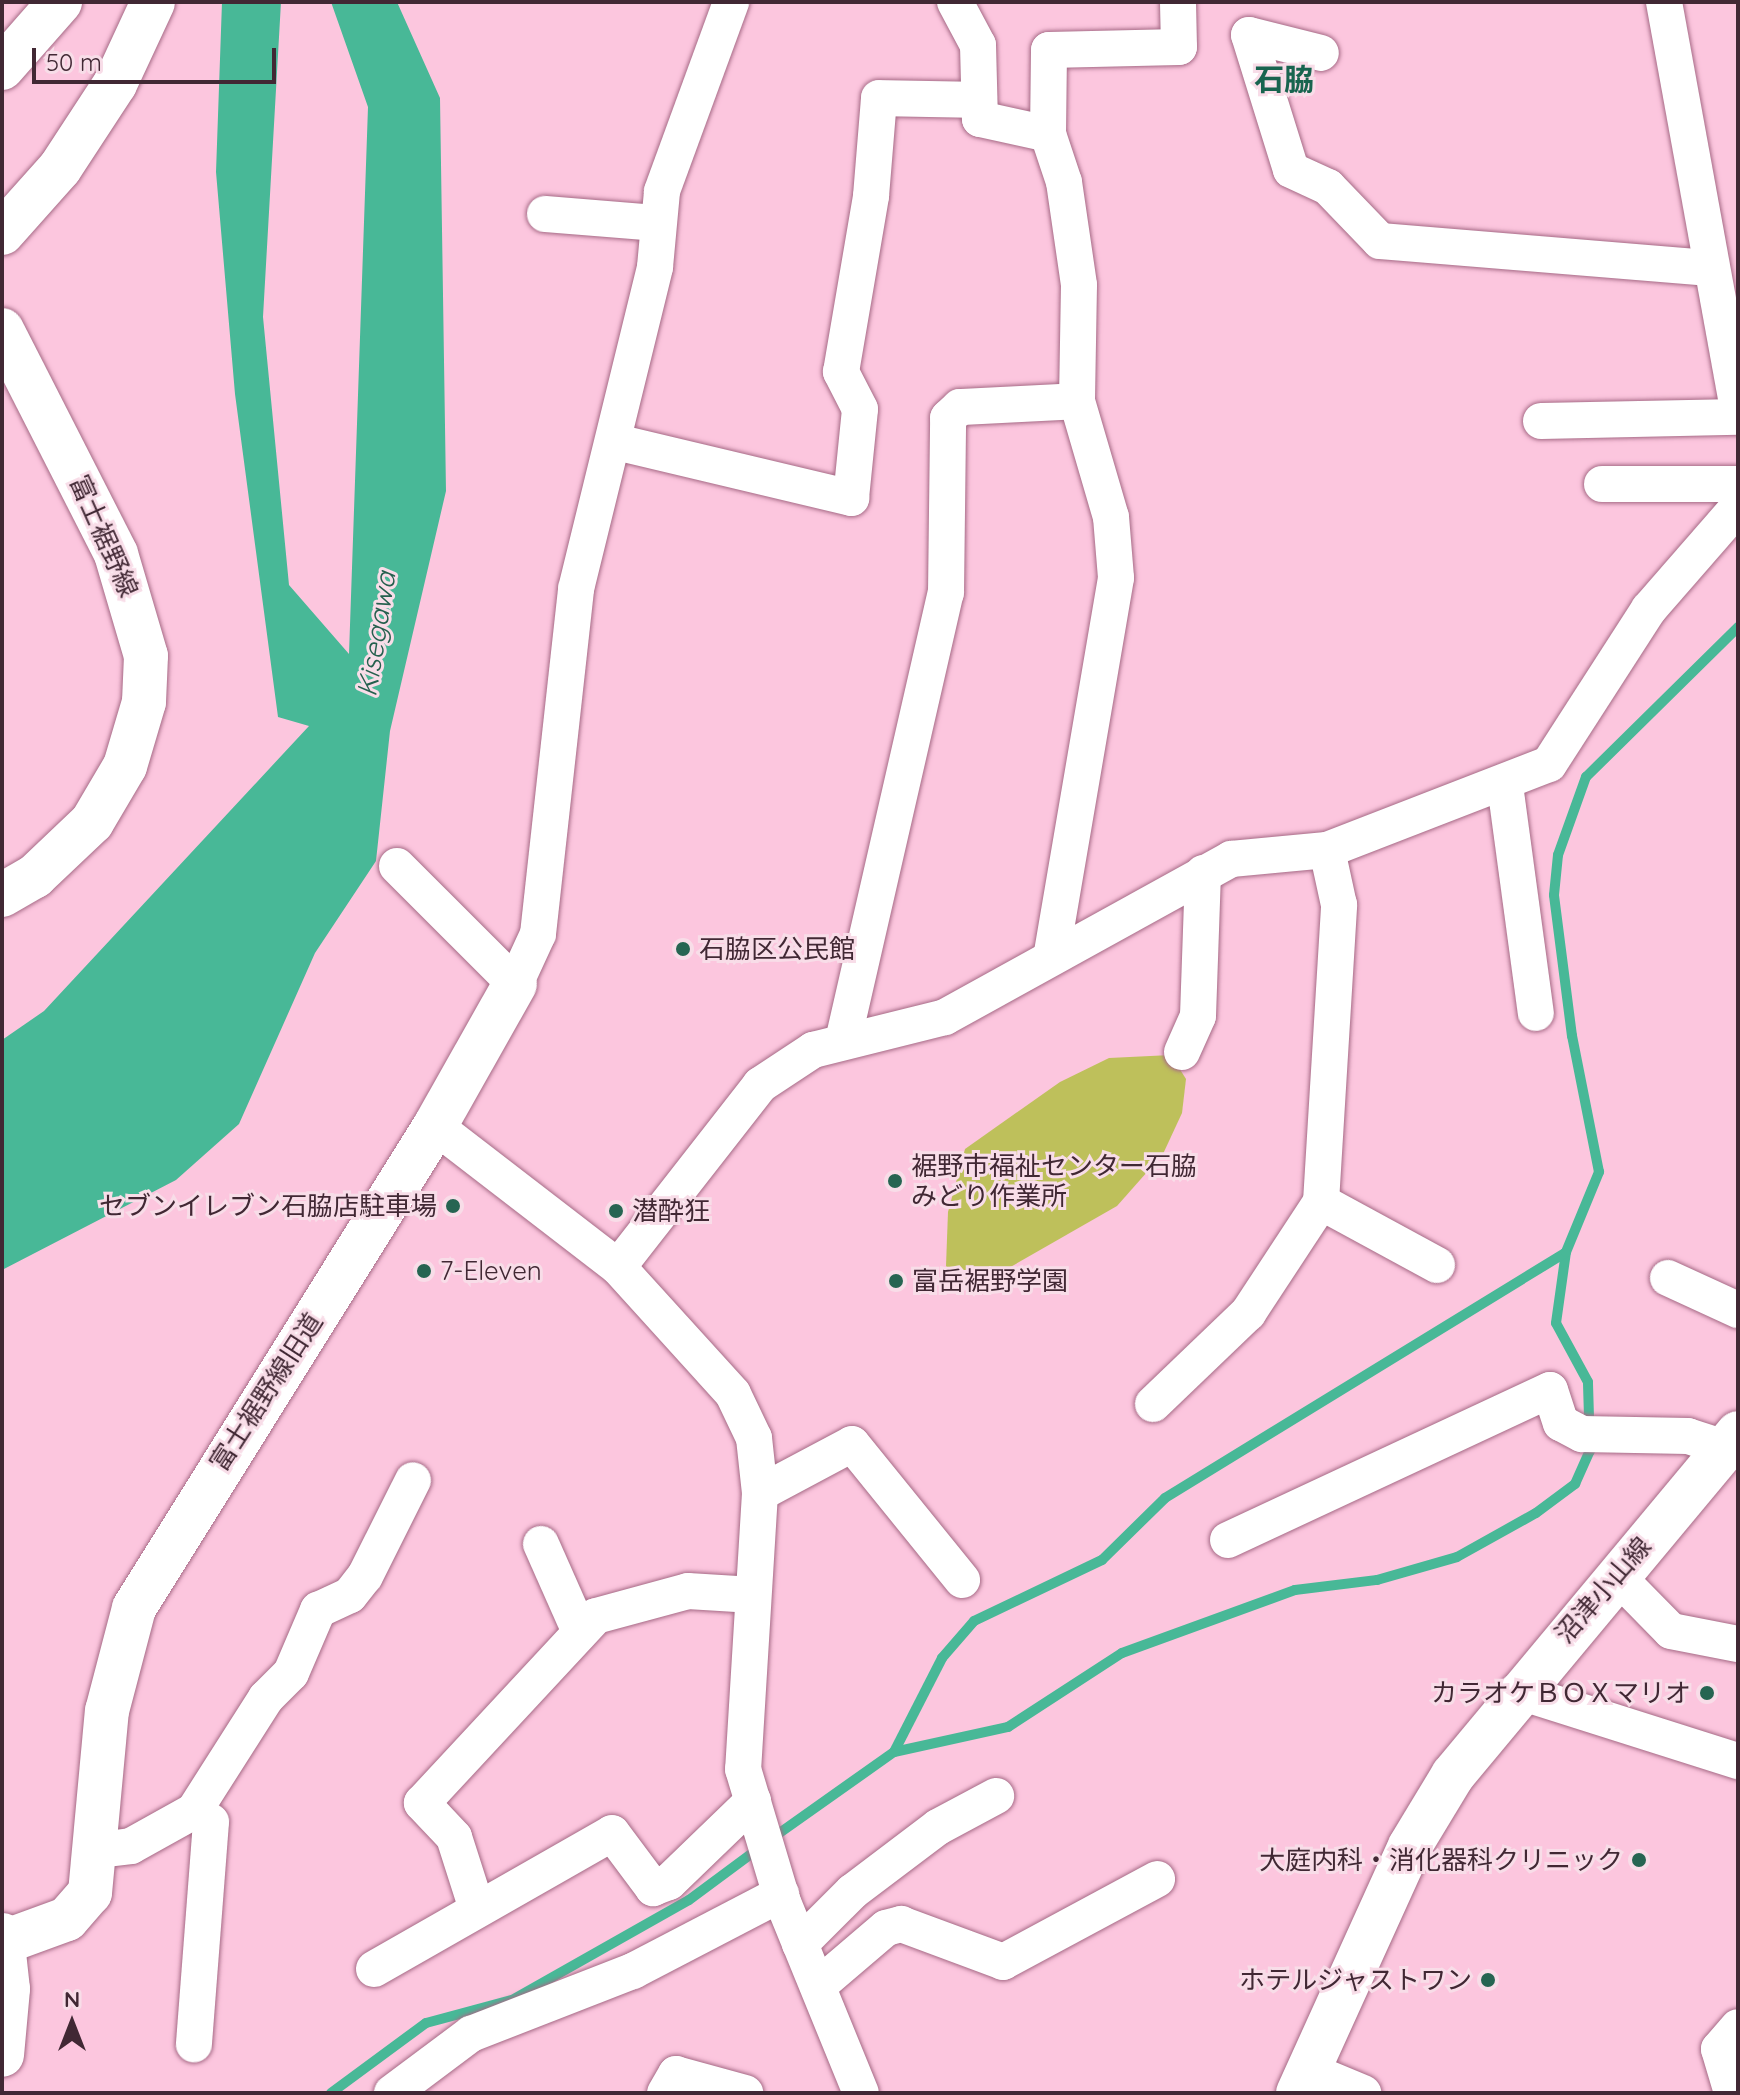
<!DOCTYPE html>
<html>
<head>
<meta charset="utf-8">
<style>
	body { margin:0 }
	#map { position:relative; width:1740px; height:2095px; overflow:hidden; background:#fcc6de; font-family:Quicksand,"Noto Sans JP",sans-serif }
	div>[style] { position:absolute }
	.green>* { inset:0; background:#bec05b }
	.water>* { inset:0; background:#48b897 }
	.stream>* { height:10px; margin:-5px; padding:0 5px; transform-origin:5px; border-radius:5px; background:#48b897 }
	.roads { filter:drop-shadow(0 0 2px #a66a86) drop-shadow(0 0 2px #a66a86) }
	.street>* { height:36px; margin:-18px; padding:0 18px; transform-origin:18px; border-radius:18px; background:#fff }
	.secondary>* { height:44px; margin:-22px; padding:0 22px; transform-origin:22px; border-radius:22px; background:#fff }
	.primary>* { height:44px; margin:-22px; padding:0 22px; transform-origin:22px; border-radius:22px; background:#fff }
	.highway>* { height:44px; margin:-22px; padding:0 22px; transform-origin:22px; border-radius:22px; background:#fff }
	.dots>* { width:22px; height:22px; translate:-50% -50%; box-sizing:border-box; border:4px solid #f8dde8; border-radius:50% }
	span { translate:-50% -50%; white-space:nowrap; text-align:center; line-height:1.15; -webkit-text-stroke:6px #f8dde8; paint-order:stroke }
	.street-label { font-size:26px; color:#412834 }
	.poi-label { font-size:26px; color:#412834 }
	.left { translate:0 -50%; text-align:left }
	.right { translate:-100% -50%; text-align:right }
	.water-label { font-size:28px; color:#25604e; font-style:italic }
	.quarter-label { font-size:30px; color:#18644f; font-weight:700 }
	.frame { position:absolute; inset:0; border:4px solid #412834; pointer-events:none }
	.north { position:absolute; left:32px; top:1983px; width:80px; height:80px; -webkit-text-stroke:6px #f8dde8; paint-order:stroke; rotate:0deg; font-size:22px; font-weight:700; line-height:32px; text-align:center; color:#412834 }
	.north::after { content:''; display:block; margin:auto; width:28px; height:36px; background:#412834; clip-path:polygon(50% 0,100% 100%,50% 72%,0 100%) }
	.scale { position:absolute; left:32px; top:48px; width:244px; height:36px; box-sizing:border-box; border:4px solid #412834; border-top:0; padding-left:10px; font-size:24px; line-height:28px; white-space:nowrap; color:#412834; -webkit-text-stroke:6px #f8dde8; paint-order:stroke }
</style>
</head>
<body>
<div id="map">
	<div class="green">
		<i style="clip-path:polygon(1171px 1055px,1186px 1079px,1182px 1113px,1163px 1154px,1117px 1206px,972px 1289px,946px 1266px,948px 1212px,965px 1149px,1060px 1082px,1109px 1058px)"></i>
	</div>
	<div class="water">
		<i style="clip-path:polygon(222px 2px,281px 2px,263px 317px,289px 585px,349px 654px,368px 107px,331px 2px,397px 2px,440px 98px,446px 491px,390px 731px,376px 861px,315px 953px,239px 1124px,176px 1180px,2px 1270px,2px 1040px,44px 1011px,309px 726px,278px 717px,235px 394px,216px 172px)"></i>
	</div>
	<div class="stream">
		<i style="left:894px;top:1752px;width:117px;rotate:-12.4deg"></i>
		<i style="left:1008px;top:1727px;width:136px;rotate:-33deg"></i>
		<i style="left:1122px;top:1653px;width:184px;rotate:-20deg"></i>
		<i style="left:1295px;top:1590px;width:83px;rotate:-7deg"></i>
		<i style="left:1377px;top:1580px;width:83px;rotate:-16deg"></i>
		<i style="left:1457px;top:1557px;width:90px;rotate:-29.1deg"></i>
		<i style="left:1536px;top:1513px;width:49px;rotate:-36.6deg"></i>
		<i style="left:1575px;top:1484px;width:36px;rotate:-66deg"></i>
		<i style="left:1590px;top:1451px;width:69px;rotate:-91.7deg"></i>
		<i style="left:1588px;top:1382px;width:67px;rotate:-118.5deg"></i>
		<i style="left:1556px;top:1323px;width:72px;rotate:-82deg"></i>
		<i style="left:771px;top:1839px;width:151px;rotate:-35.3deg"></i>
		<i style="left:894px;top:1752px;width:106px;rotate:-62.9deg"></i>
		<i style="left:942px;top:1658px;width:49px;rotate:-49.1deg"></i>
		<i style="left:974px;top:1621px;width:142px;rotate:-25.5deg"></i>
		<i style="left:1102px;top:1560px;width:88px;rotate:-44.5deg"></i>
		<i style="left:1165px;top:1498px;width:470px;rotate:-31.5deg"></i>
		<i style="left:1566px;top:1252px;width:87px;rotate:-67.6deg"></i>
		<i style="left:1599px;top:1172px;width:139px;rotate:-101.2deg"></i>
		<i style="left:1572px;top:1036px;width:142px;rotate:-97.3deg"></i>
		<i style="left:1554px;top:895px;width:40px;rotate:-84.3deg"></i>
		<i style="left:1558px;top:855px;width:83px;rotate:-70.3deg"></i>
		<i style="left:1586px;top:777px;width:214px;rotate:-44.6deg"></i>
		<i style="left:331px;top:2093px;width:118px;rotate:-36.4deg"></i>
		<i style="left:426px;top:2023px;width:89px;rotate:-15deg"></i>
		<i style="left:512px;top:2000px;width:203px;rotate:-29.5deg"></i>
		<i style="left:689px;top:1900px;width:86px;rotate:-36.5deg"></i>
	</div>
	<div class="roads">
		<div class="street">
			<i style="left:955px;top:2px;width:49px;rotate:61.9deg"></i>
			<i style="left:978px;top:45px;width:74px;rotate:88.5deg"></i>
			<i style="left:980px;top:119px;width:70px;rotate:12.4deg"></i>
			<i style="left:1048px;top:134px;width:51px;rotate:71.6deg"></i>
			<i style="left:1064px;top:182px;width:104px;rotate:81.7deg"></i>
			<i style="left:1079px;top:285px;width:116px;rotate:91deg"></i>
			<i style="left:1077px;top:401px;width:121px;rotate:73.7deg"></i>
			<i style="left:1111px;top:517px;width:61px;rotate:85.3deg"></i>
			<i style="left:1116px;top:578px;width:380px;rotate:99.7deg"></i>
			<i style="left:1664px;top:2px;width:416px;rotate:79.7deg"></i>
			<i style="left:1249px;top:35px;width:141px;rotate:72.7deg"></i>
			<i style="left:1291px;top:170px;width:41px;rotate:24.7deg"></i>
			<i style="left:1328px;top:187px;width:75px;rotate:46.1deg"></i>
			<i style="left:1380px;top:241px;width:332px;rotate:4.7deg"></i>
			<i style="left:1249px;top:35px;width:74px;rotate:14deg"></i>
			<i style="left:1048px;top:134px;width:84px;rotate:-89.3deg"></i>
			<i style="left:1049px;top:50px;width:130px;rotate:-1.3deg"></i>
			<i style="left:1179px;top:47px;width:45px;rotate:-91.3deg"></i>
			<i style="left:545px;top:214px;width:111px;rotate:4.6deg"></i>
			<i style="left:1541px;top:421px;width:197px;rotate:-1.2deg"></i>
			<i style="left:616px;top:442px;width:242px;rotate:13.4deg"></i>
			<i style="left:851px;top:498px;width:89px;rotate:-84.2deg"></i>
			<i style="left:860px;top:409px;width:42px;rotate:-117.2deg"></i>
			<i style="left:841px;top:372px;width:179px;rotate:-80.3deg"></i>
			<i style="left:871px;top:196px;width:98px;rotate:-85.3deg"></i>
			<i style="left:879px;top:98px;width:100px;rotate:1.1deg"></i>
			<i style="left:1602px;top:484px;width:136px"></i>
			<i style="left:1505px;top:785px;width:230px;rotate:82.3deg"></i>
			<i style="left:397px;top:866px;width:167px;rotate:45deg"></i>
			<i style="left:515px;top:984px;width:55px;rotate:-65.3deg"></i>
			<i style="left:538px;top:934px;width:347px;rotate:-83.7deg"></i>
			<i style="left:576px;top:589px;width:332px;rotate:-76.2deg"></i>
			<i style="left:655px;top:267px;width:76px;rotate:-84.7deg"></i>
			<i style="left:662px;top:191px;width:201px;rotate:-69.9deg"></i>
			<i style="left:843px;top:1041px;width:460px;rotate:-77.1deg"></i>
			<i style="left:946px;top:593px;width:175px;rotate:-89.3deg"></i>
			<i style="left:948px;top:418px;width:16px;rotate:-43deg"></i>
			<i style="left:960px;top:407px;width:117px;rotate:-2.9deg"></i>
			<i style="left:1182px;top:1052px;width:39px;rotate:-66deg"></i>
			<i style="left:1198px;top:1016px;width:143px;rotate:-88deg"></i>
			<i style="left:435px;top:1126px;width:231px;rotate:37.6deg"></i>
			<i style="left:618px;top:1267px;width:171px;rotate:47.8deg"></i>
			<i style="left:733px;top:1394px;width:49px;rotate:64.5deg"></i>
			<i style="left:754px;top:1438px;width:55px;rotate:83.8deg"></i>
			<i style="left:760px;top:1493px;width:277px;rotate:93.5deg"></i>
			<i style="left:743px;top:1769px;width:139px;rotate:73.3deg"></i>
			<i style="left:783px;top:1902px;width:206px;rotate:67.8deg"></i>
			<i style="left:1321px;top:1202px;width:132px;rotate:28.5deg"></i>
			<i style="left:618px;top:1267px;width:231px;rotate:-52deg"></i>
			<i style="left:760px;top:1085px;width:64px;rotate:-33.4deg"></i>
			<i style="left:813px;top:1050px;width:136px;rotate:-14deg"></i>
			<i style="left:945px;top:1017px;width:327px;rotate:-28.9deg"></i>
			<i style="left:1231px;top:859px;width:96px;rotate:-5.4deg"></i>
			<i style="left:1327px;top:850px;width:238px;rotate:-21.2deg"></i>
			<i style="left:1549px;top:764px;width:184px;rotate:-57.2deg"></i>
			<i style="left:1649px;top:609px;width:135px;rotate:-48.9deg"></i>
			<i style="left:1668px;top:1278px;width:77px;rotate:24.6deg"></i>
			<i style="left:1153px;top:1404px;width:132px;rotate:-43.8deg"></i>
			<i style="left:1248px;top:1313px;width:133px;rotate:-56.7deg"></i>
			<i style="left:1321px;top:1202px;width:298px;rotate:-86.5deg"></i>
			<i style="left:1339px;top:905px;width:56px;rotate:-102.3deg"></i>
			<i style="left:760px;top:1493px;width:104px;rotate:-28deg"></i>
			<i style="left:852px;top:1444px;width:175px;rotate:51deg"></i>
			<i style="left:1228px;top:1540px;width:355px;rotate:-25deg"></i>
			<i style="left:1550px;top:1390px;width:35px;rotate:72deg"></i>
			<i style="left:1561px;top:1423px;width:24px;rotate:28deg"></i>
			<i style="left:1582px;top:1434px;width:106px;rotate:1.1deg"></i>
			<i style="left:1688px;top:1436px;width:39px;rotate:18deg"></i>
			<i style="left:541px;top:1544px;width:96px;rotate:66.1deg"></i>
			<i style="left:1616px;top:1575px;width:78px;rotate:45.5deg"></i>
			<i style="left:1671px;top:1631px;width:68px;rotate:11deg"></i>
			<i style="left:1517px;top:1691px;width:232px;rotate:17.6deg"></i>
			<i style="left:194px;top:1811px;width:134px;rotate:-57.5deg"></i>
			<i style="left:266px;top:1698px;width:35px;rotate:-45deg"></i>
			<i style="left:291px;top:1673px;width:69px;rotate:-66.8deg"></i>
			<i style="left:318px;top:1610px;width:35px;rotate:-25deg"></i>
			<i style="left:350px;top:1595px;width:24px;rotate:-52deg"></i>
			<i style="left:365px;top:1576px;width:107px;rotate:-63.4deg"></i>
			<i style="left:99px;top:1850px;width:32px;rotate:-7deg"></i>
			<i style="left:131px;top:1846px;width:72px;rotate:-29.1deg"></i>
			<i style="left:194px;top:1811px;width:20px;rotate:33deg"></i>
			<i style="left:211px;top:1822px;width:223px;rotate:94.4deg"></i>
			<i style="left:476px;top:1906px;width:72px;rotate:-107.7deg"></i>
			<i style="left:454px;top:1837px;width:47px;rotate:-133.3deg"></i>
			<i style="left:422px;top:1803px;width:255px;rotate:-47.1deg"></i>
			<i style="left:596px;top:1616px;width:95px;rotate:-15.2deg"></i>
			<i style="left:688px;top:1591px;width:65px;rotate:3.5deg"></i>
			<i style="left:800px;top:1944px;width:74px;rotate:-45deg"></i>
			<i style="left:852px;top:1892px;width:108px;rotate:-37.1deg"></i>
			<i style="left:938px;top:1827px;width:66px;rotate:-28.1deg"></i>
			<i style="left:374px;top:1969px;width:274px;rotate:-29.7deg"></i>
			<i style="left:612px;top:1833px;width:69px;rotate:53.3deg"></i>
			<i style="left:653px;top:1888px;width:17px;rotate:-21deg"></i>
			<i style="left:669px;top:1882px;width:117px;rotate:-44deg"></i>
			<i style="left:818px;top:1986px;width:89px;rotate:-40.5deg"></i>
			<i style="left:886px;top:1928px;width:16px;rotate:-15deg"></i>
			<i style="left:901px;top:1924px;width:109px;rotate:20.4deg"></i>
			<i style="left:1003px;top:1962px;width:175px;rotate:-28.3deg"></i>
			<i style="left:1308px;top:2070px;width:60px;rotate:22.7deg"></i>
			<i style="left:392px;top:2093px;width:99px;rotate:-36.8deg"></i>
			<i style="left:471px;top:2034px;width:174px;rotate:-21.3deg"></i>
			<i style="left:633px;top:1971px;width:167px;rotate:-27.5deg"></i>
			<i style="left:665px;top:2093px;width:22px;rotate:-60deg"></i>
			<i style="left:676px;top:2074px;width:72px;rotate:15.4deg"></i>
			<i style="left:1732px;top:2093px;width:46px;rotate:-106.5deg"></i>
			<i style="left:1719px;top:2049px;width:29px;rotate:-49deg"></i>
		</div>
		<div class="secondary">
			<i style="left:4px;top:1942px;width:67px;rotate:-20.1deg"></i>
			<i style="left:67px;top:1919px;width:35px;rotate:-49deg"></i>
			<i style="left:90px;top:1893px;width:183px;rotate:-84.7deg"></i>
			<i style="left:107px;top:1711px;width:106px;rotate:-75.3deg"></i>
			<i style="left:134px;top:1608px;width:568px;rotate:-58.02deg"></i>
			<i style="left:435px;top:1126px;width:163px;rotate:-60.6deg"></i>
			<i style="left:1298px;top:2093px;width:271px;rotate:-65.6deg"></i>
			<i style="left:1410px;top:1846px;width:83px;rotate:-58.8deg"></i>
			<i style="left:1453px;top:1775px;width:445px;rotate:-50.2deg"></i>
		</div>
		<div class="primary">
			<i style="left:2px;top:330px;width:251px;rotate:63deg"></i>
			<i style="left:116px;top:554px;width:106px;rotate:73.6deg"></i>
			<i style="left:146px;top:656px;width:46px;rotate:92.5deg"></i>
			<i style="left:144px;top:702px;width:67px;rotate:106.5deg"></i>
			<i style="left:125px;top:766px;width:65px;rotate:120.5deg"></i>
			<i style="left:92px;top:822px;width:79px;rotate:136.5deg"></i>
			<i style="left:35px;top:876px;width:38px;rotate:150deg"></i>
			<i style="left:2px;top:1935px;width:54px;rotate:83.7deg"></i>
			<i style="left:8px;top:1989px;width:66px;rotate:95.2deg"></i>
		</div>
		<div class="highway">
			<i style="left:2px;top:68px;width:88px;rotate:-48.7deg"></i>
			<i style="left:2px;top:233px;width:87px;rotate:-48.3deg"></i>
			<i style="left:60px;top:168px;width:100px;rotate:-56.8deg"></i>
			<i style="left:115px;top:84px;width:90px;rotate:-65.1deg"></i>
		</div>
	</div>
	<div class="dots">
		<i style="left:683px;top:949px;background:#266552"></i>
		<i style="left:895px;top:1181px;background:#266552"></i>
		<i style="left:453px;top:1206px;background:#266552"></i>
		<i style="left:616px;top:1211px;background:#266552"></i>
		<i style="left:424px;top:1271px;background:#266552"></i>
		<i style="left:896px;top:1281px;background:#266552"></i>
		<i style="left:1707px;top:1693px;background:#266552"></i>
		<i style="left:1639px;top:1860px;background:#266552"></i>
		<i style="left:1488px;top:1980px;background:#266552"></i>
	</div>
	<div class="street-label">
		<span style="left:104px;top:536px;rotate:66deg">富士裾野線</span>
		<span style="left:266px;top:1392px;rotate:-57deg">富士裾野線旧道</span>
		<span style="left:1603px;top:1590px;rotate:-49deg">沼津小山線</span>
	</div>
	<div class="poi-label">
		<span class="left" style="left:699px;top:949px">石脇区公民館</span>
		<span class="left" style="left:911px;top:1181px">裾野市福祉センター石脇<br>みどり作業所</span>
		<span class="right" style="left:437px;top:1206px">セブンイレブン石脇店駐車場</span>
		<span class="left" style="left:632px;top:1211px">潜酔狂</span>
		<span class="left" style="left:440px;top:1271px">7-Eleven</span>
		<span class="left" style="left:912px;top:1281px">富岳裾野学園</span>
		<span class="right" style="left:1691px;top:1693px">カラオケＢＯＸマリオ</span>
		<span class="right" style="left:1623px;top:1860px">大庭内科・消化器科クリニック</span>
		<span class="right" style="left:1472px;top:1980px">ホテルジャストワン</span>
	</div>
	<div class="water-label">
		<span style="left:376px;top:634px;rotate:-81deg">Kisegawa</span>
	</div>
	<div class="quarter-label">
		<span style="left:1284px;top:79px">石脇</span>
	</div>
	<div class="frame"></div>
	<div class="north">N</div>
	<div class="scale">50 m</div>
</div>
</body>
</html>
